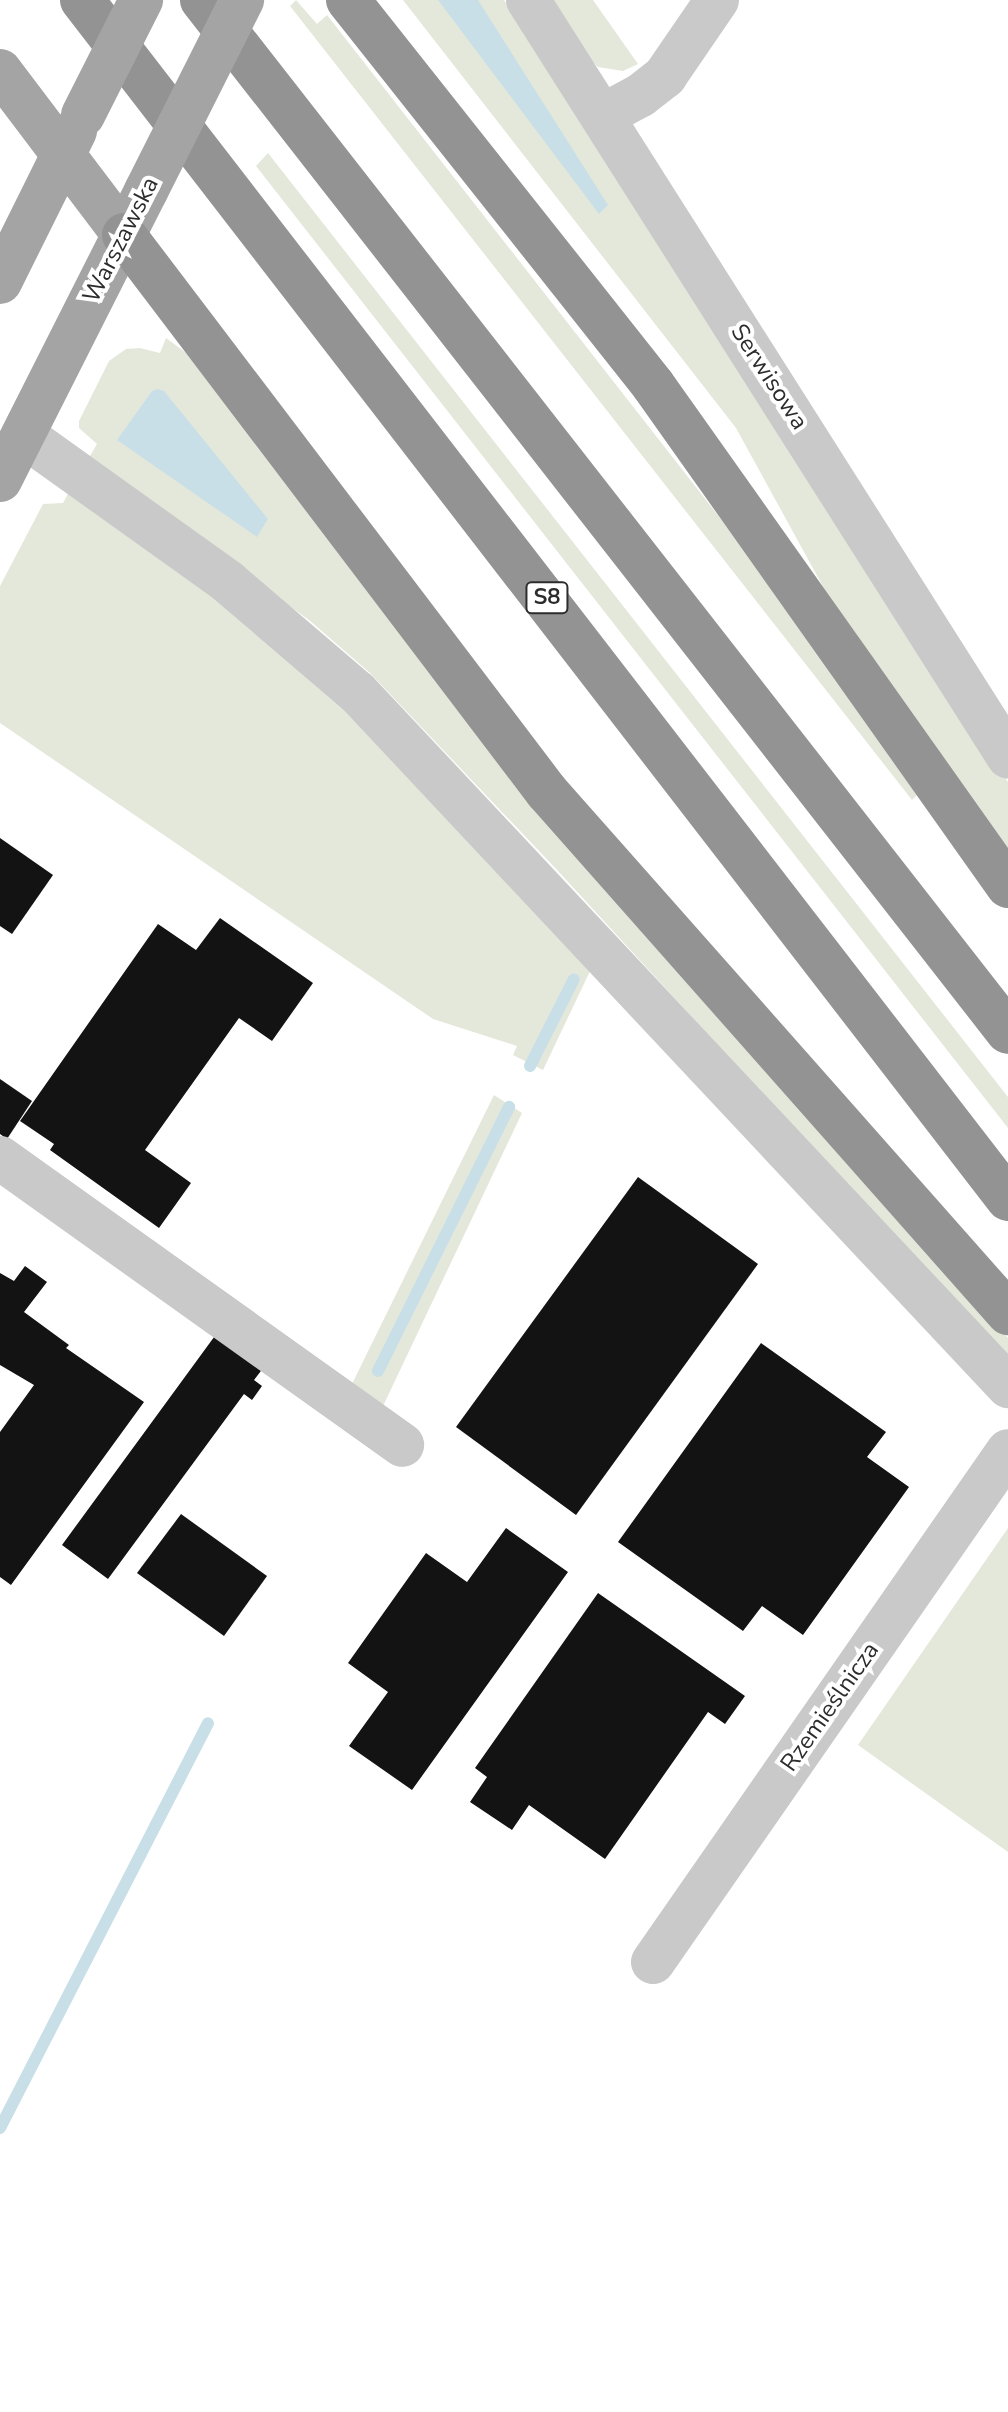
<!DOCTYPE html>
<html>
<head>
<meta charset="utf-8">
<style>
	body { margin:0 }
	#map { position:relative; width:1008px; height:2412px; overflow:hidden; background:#fff; font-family:"Nunito Sans",sans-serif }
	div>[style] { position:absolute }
	.green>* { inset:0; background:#e4e8da }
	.water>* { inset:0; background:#c8dfe7 }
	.stream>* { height:12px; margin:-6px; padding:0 6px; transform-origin:6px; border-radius:6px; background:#c8dfe7 }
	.building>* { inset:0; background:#131313 }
	.minor>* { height:44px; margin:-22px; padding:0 22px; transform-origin:22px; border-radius:22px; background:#c9c9c9 }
	.major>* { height:44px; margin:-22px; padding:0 22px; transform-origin:22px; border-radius:22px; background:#a4a4a4 }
	.highway>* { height:44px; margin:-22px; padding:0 22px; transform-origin:22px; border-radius:22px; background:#939393 }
	.major-bridge>* { height:44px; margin:-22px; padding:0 22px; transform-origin:22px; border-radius:22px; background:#a4a4a4 }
	span { translate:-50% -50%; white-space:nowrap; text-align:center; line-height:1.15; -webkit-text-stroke:8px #fff; paint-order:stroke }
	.shield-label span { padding:2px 6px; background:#fff; border:2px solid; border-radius:6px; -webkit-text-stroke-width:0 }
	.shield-label { font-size:22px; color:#2c2c2c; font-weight:700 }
	.street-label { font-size:24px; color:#2c2c2c }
</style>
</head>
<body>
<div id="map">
	<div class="green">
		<i style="clip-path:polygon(296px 0,317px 24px,327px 15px,767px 578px,917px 795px,912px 800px,290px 6px)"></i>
		<i style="clip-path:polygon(403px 0,504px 0,1008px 782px,1008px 854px,826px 592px,736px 428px)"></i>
		<i style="clip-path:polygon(553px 0,593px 0,638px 64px,623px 71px,598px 67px,586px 55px)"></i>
		<i style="clip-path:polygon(268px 153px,1008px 1097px,1008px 1128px,256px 166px)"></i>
		<i style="clip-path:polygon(166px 338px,185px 352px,1008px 1338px,1008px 1362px,558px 871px,370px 673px,309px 620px,87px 461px,97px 444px,79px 428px,79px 421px,109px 361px,126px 349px,140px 348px,160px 353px)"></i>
		<i style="clip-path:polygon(70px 490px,272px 637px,350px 707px,592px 967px,543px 1070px,513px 1055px,517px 1046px,433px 1019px,0 723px,0 586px,43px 504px,63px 503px)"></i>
		<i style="clip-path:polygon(494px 1095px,522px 1113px,383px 1406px,351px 1386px)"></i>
		<i style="clip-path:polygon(1008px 1528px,1008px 1852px,858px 1745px)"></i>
	</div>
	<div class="water">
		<i style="clip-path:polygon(438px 0,478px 0,608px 205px,599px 214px)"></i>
		<i style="clip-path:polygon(158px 389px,164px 391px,268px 519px,257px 537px,117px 440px,152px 391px)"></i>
	</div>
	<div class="stream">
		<i style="left:530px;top:1066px;width:97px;rotate:-63.2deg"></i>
		<i style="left:378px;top:1371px;width:295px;rotate:-63.6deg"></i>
		<i style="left:0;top:2128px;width:455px;rotate:-62.8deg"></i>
	</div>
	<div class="building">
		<i style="clip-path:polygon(0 838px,53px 875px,12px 934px,0 926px)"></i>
		<i style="clip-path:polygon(220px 918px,313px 983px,272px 1041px,239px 1018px,145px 1150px,191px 1183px,159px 1228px,50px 1150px,54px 1144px,20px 1121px,158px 924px,196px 950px)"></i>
		<i style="clip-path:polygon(0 1079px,32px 1101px,7px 1139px,0 1134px)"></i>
		<i style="clip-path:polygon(638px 1177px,758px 1264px,576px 1515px,456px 1427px)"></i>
		<i style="clip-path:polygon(25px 1266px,47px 1282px,24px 1312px,69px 1345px,66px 1348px,144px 1402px,11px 1585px,0 1577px,0 1432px,34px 1385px,0 1365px,0 1273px,14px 1281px)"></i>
		<i style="clip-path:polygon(217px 1333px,264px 1367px,254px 1380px,262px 1386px,252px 1400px,244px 1394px,108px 1579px,62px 1545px)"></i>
		<i style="clip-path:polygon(761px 1343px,886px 1432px,867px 1457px,909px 1487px,803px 1635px,762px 1606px,743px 1631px,618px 1542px)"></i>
		<i style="clip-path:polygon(181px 1514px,267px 1576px,224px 1636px,137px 1573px)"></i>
		<i style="clip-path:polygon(506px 1528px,568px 1572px,412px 1790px,349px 1746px,388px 1692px,348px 1663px,426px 1553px,467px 1582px)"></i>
		<i style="clip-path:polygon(598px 1593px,745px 1696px,725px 1724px,708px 1712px,605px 1859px,529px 1805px,512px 1830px,470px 1802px,487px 1777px,475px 1768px)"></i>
	</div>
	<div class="minor">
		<i style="left:528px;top:0;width:896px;rotate:57.59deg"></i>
		<i style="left:602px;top:116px;width:44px;rotate:-28.3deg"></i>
		<i style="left:641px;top:95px;width:31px;rotate:-38deg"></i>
		<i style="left:665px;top:76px;width:92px;rotate:-55.6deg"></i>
		<i style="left:23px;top:435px;width:252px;rotate:35.6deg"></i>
		<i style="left:228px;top:582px;width:170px;rotate:40.5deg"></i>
		<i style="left:357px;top:692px;width:952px;rotate:46.83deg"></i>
		<i style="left:0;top:1158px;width:494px;rotate:35.5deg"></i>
		<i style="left:653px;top:1962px;width:622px;rotate:-55.21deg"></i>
	</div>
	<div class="major">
		<i style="left:0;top:71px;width:206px;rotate:52.9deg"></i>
		<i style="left:0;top:282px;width:169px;rotate:-63.6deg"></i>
		<i style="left:0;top:480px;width:324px;rotate:-63.2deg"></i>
	</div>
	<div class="highway">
		<i style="left:82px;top:0;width:1515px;rotate:52.32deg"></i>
		<i style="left:202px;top:0;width:1309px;rotate:52.01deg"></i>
		<i style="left:348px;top:0;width:491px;rotate:51.6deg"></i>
		<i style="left:653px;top:385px;width:614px;rotate:54.68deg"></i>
		<i style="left:124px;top:235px;width:699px;rotate:52.79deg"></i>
		<i style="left:547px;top:792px;width:696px;rotate:48.5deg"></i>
	</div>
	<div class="major-bridge">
		<i style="left:83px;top:115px;width:129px;rotate:-63.2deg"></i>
		<i style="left:146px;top:191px;width:214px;rotate:-63.3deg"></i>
	</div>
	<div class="shield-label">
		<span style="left:547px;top:598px">S8</span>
	</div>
	<div class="street-label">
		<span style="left:121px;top:240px;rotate:-63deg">Warszawska</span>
		<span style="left:769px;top:377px;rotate:57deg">Serwisowa</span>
		<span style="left:830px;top:1707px;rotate:-55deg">Rzemieślnicza</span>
	</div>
</div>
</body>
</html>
